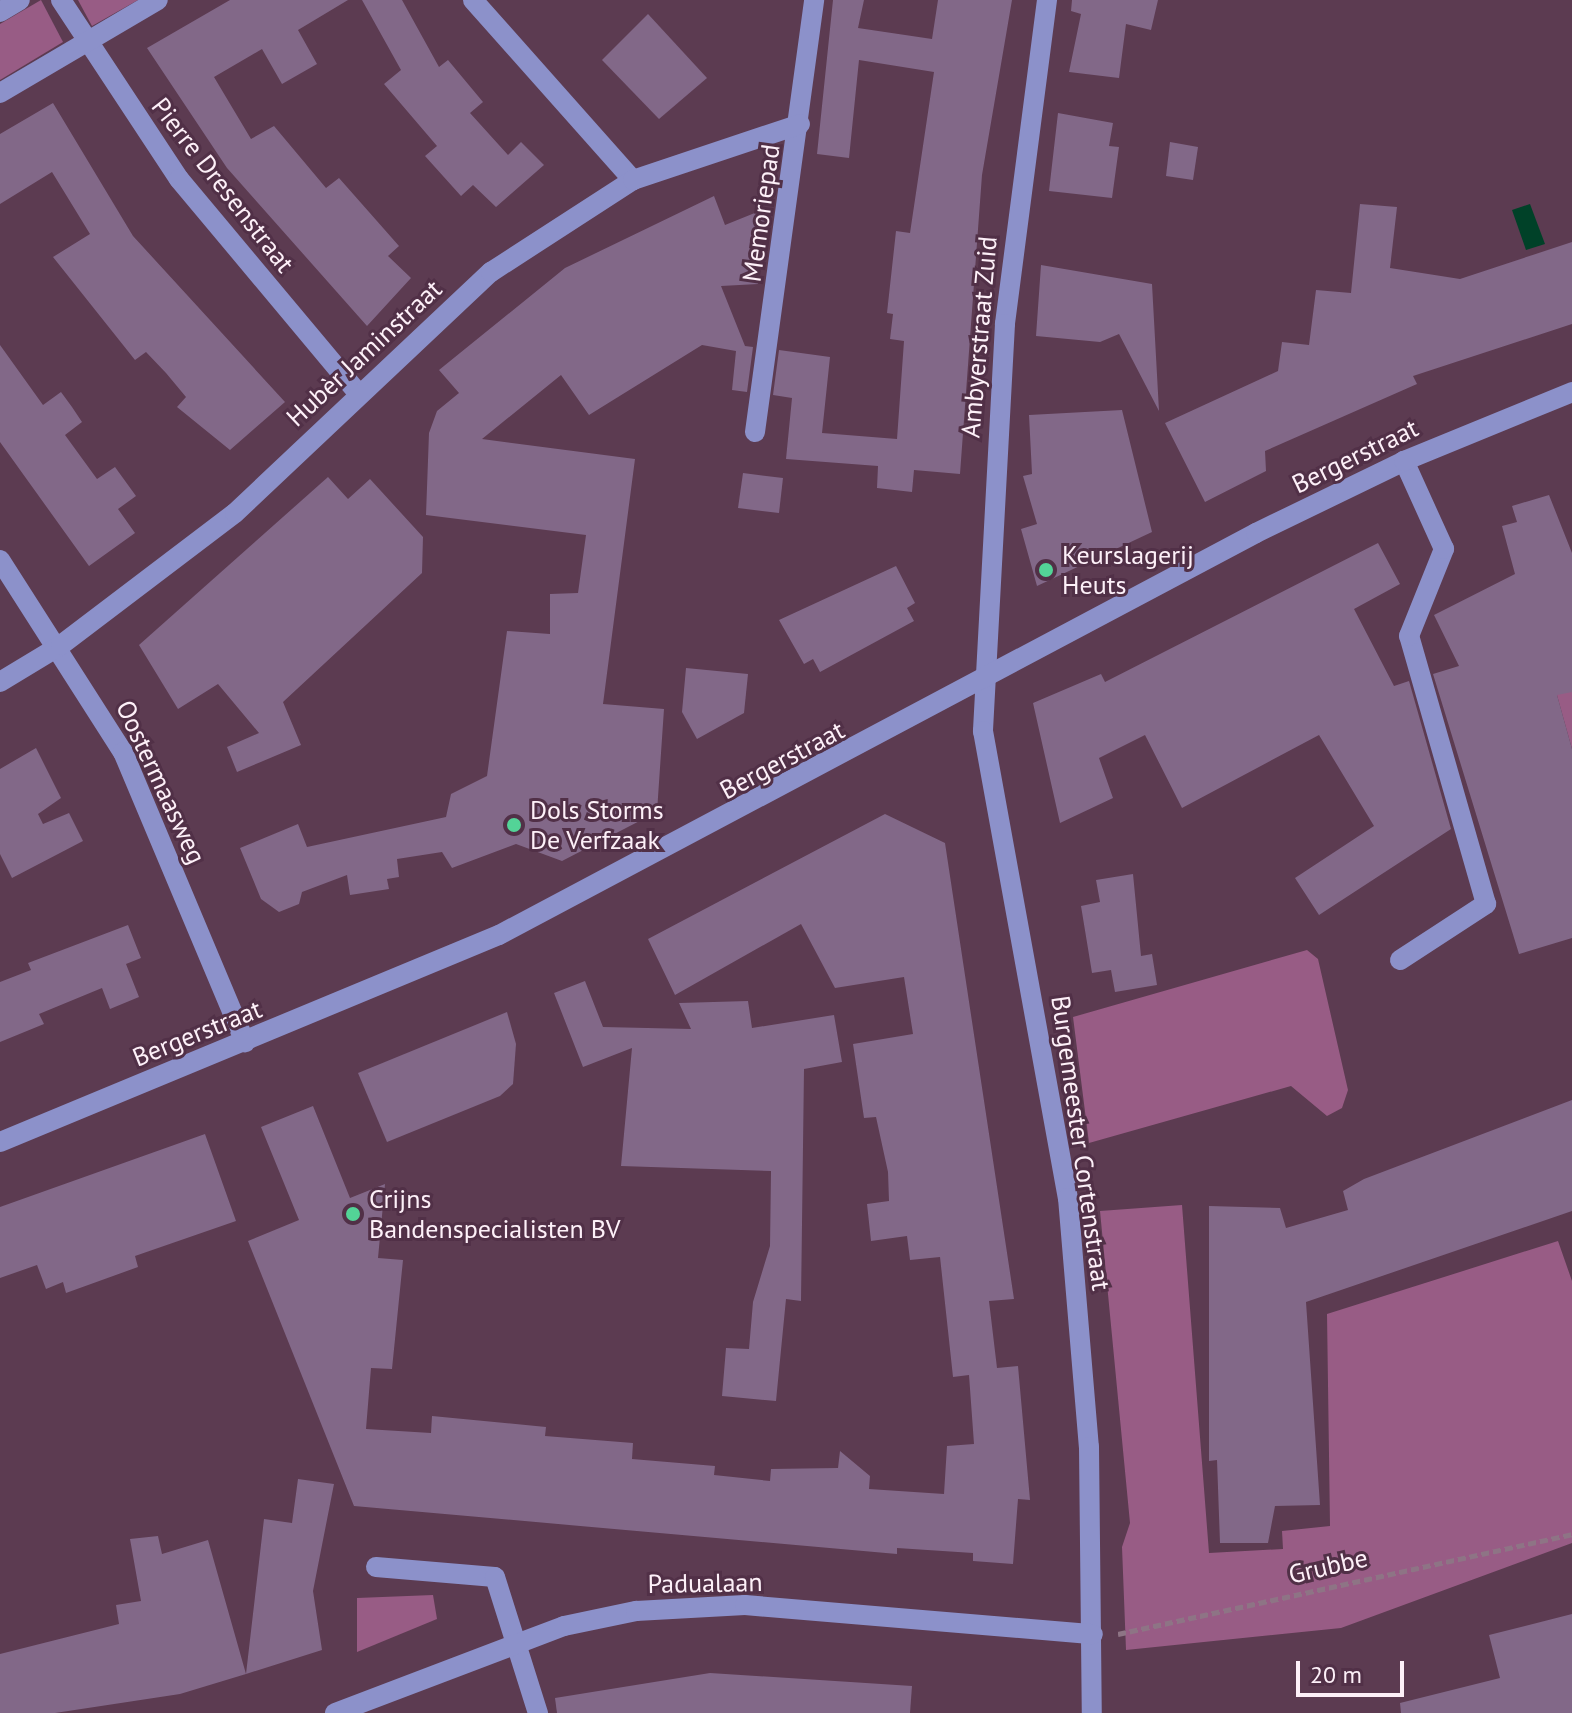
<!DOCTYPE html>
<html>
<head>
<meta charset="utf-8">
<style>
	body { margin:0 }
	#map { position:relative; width:1572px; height:1713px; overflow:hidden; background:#5c3b51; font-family:"PT Sans",sans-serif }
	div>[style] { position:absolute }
	.green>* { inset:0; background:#985c85 }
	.water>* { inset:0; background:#004128 }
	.building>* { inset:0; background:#826888 }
	.path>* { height:5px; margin-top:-2.5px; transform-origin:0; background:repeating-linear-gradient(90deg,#8e7485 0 8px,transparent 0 12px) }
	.minor>* { height:20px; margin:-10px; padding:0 10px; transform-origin:10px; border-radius:10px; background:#8c91ca }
	.dots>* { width:22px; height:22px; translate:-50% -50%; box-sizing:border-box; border:4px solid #513047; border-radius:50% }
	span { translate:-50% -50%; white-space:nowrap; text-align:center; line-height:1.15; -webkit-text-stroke:6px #513047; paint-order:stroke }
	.street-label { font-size:26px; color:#fdf0f8 }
	.poi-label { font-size:26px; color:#fdf0f8 }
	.left { translate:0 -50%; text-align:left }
	.scale { position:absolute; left:1296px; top:1661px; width:108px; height:36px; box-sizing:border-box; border:4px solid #fdf0f8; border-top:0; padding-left:10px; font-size:24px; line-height:28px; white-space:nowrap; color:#fdf0f8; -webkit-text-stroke:6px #513047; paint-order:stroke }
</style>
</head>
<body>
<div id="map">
	<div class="green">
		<i style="clip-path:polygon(41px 0,63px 42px,0 80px,0 24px)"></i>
		<i style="clip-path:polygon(78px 0,138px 0,92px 26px)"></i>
		<i style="clip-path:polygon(1572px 683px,1572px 749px,1555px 688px)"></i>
		<i style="clip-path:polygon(1307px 950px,1318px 959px,1348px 1090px,1342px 1108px,1327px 1116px,1291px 1086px,1089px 1143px,1073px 1017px)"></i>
		<i style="clip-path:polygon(1182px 1205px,1209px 1553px,1283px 1549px,1282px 1531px,1330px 1526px,1327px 1314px,1558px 1241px,1572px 1281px,1572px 1543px,1341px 1628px,1126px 1650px,1122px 1547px,1130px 1523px,1100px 1211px)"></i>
		<i style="clip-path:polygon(433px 1595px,437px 1619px,357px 1652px,357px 1598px)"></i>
	</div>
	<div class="water">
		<i style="clip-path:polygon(1530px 204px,1545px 244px,1526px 250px,1512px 210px)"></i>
	</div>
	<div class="building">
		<i style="clip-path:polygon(230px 0,348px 0,298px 30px,317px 64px,282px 84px,262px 49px,214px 77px,251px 139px,274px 126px,326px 188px,339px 178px,399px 246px,388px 256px,411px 278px,367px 326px,227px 168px,147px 48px)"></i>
		<i style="clip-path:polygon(362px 0,402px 0,439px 67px,448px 60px,483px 102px,470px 113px,508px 155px,521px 142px,544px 165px,496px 207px,473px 185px,461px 196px,425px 156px,437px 146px,384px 84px,401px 70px)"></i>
		<i style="clip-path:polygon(833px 0,864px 0,858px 28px,932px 39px,938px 0,1012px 0,982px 175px,960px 474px,914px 470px,912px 492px,877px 488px,878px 466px,786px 459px,792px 398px,773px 395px,779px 350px,830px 357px,822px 433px,897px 439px,904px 341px,890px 339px,893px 314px,887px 313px,896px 231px,910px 233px,934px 72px,859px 60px,849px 158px,817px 154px)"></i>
		<i style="clip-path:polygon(1072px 0,1158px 0,1151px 30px,1126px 24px,1119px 78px,1069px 72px,1081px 14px,1071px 11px)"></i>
		<i style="clip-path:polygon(648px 14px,707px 78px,659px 119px,602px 60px)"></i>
		<i style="clip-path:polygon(53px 103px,133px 236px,285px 402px,230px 450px,177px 407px,186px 397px,166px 373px,146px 352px,135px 360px,53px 257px,90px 234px,52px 172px,0 204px,0 134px)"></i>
		<i style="clip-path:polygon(1058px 113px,1113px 123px,1109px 146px,1119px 147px,1112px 198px,1049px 191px)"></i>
		<i style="clip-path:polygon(1170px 142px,1198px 147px,1193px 180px,1166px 176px)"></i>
		<i style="clip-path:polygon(714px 196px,725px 225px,767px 208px,758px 284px,721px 286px,745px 346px,753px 347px,747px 392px,732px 390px,736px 351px,702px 345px,589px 415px,561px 375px,482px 439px,635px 459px,603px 704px,664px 709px,657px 812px,562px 861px,516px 844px,452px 868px,442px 852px,397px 859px,399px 877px,387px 879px,389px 889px,350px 895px,347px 875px,302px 892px,299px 904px,279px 912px,261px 899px,240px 848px,298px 824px,307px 847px,446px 817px,451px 794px,487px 776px,507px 631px,550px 634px,550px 594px,578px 593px,586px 535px,426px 515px,429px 433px,437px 411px,459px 393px,439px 370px,565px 268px)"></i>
		<i style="clip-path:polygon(1360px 204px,1397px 207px,1390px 268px,1460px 279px,1572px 242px,1572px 324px,1413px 376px,1417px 384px,1265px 451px,1266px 471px,1205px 502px,1165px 423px,1278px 371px,1282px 342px,1309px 345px,1316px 290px,1351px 293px)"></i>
		<i style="clip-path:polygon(1041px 265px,1152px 284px,1159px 411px,1119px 334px,1100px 342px,1036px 336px)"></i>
		<i style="clip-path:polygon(0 345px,43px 405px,61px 392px,72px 407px,82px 422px,65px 435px,97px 479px,115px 467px,136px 496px,118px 509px,135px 533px,89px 566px,0 442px)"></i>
		<i style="clip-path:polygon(1122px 410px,1152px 532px,1037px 586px,1021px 529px,1037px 524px,1023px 476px,1032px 474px,1029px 415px)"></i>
		<i style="clip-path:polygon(743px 473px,783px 478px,779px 513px,738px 508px)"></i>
		<i style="clip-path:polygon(328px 477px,348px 499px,370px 479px,423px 537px,422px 573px,283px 702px,301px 745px,237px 772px,227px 747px,259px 733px,218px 684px,178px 709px,139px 645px)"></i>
		<i style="clip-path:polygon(1549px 495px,1572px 553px,1572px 692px,1557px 695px,1572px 749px,1572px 938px,1519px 954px,1433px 674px,1459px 666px,1434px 615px,1515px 574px,1502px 526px,1517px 522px,1512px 506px)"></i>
		<i style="clip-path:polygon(1378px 543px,1400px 584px,1354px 609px,1394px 686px,1409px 681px,1451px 829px,1319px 915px,1295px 878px,1374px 826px,1319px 735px,1182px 808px,1145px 735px,1099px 758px,1113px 798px,1060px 823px,1033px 703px,1101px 674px,1105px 682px)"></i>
		<i style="clip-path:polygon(896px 566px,915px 603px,907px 608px,914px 621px,820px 672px,813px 659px,804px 664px,779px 620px)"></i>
		<i style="clip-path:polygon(686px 668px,748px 674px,744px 713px,697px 739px,682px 712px)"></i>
		<i style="clip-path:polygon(36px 748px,61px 798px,38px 814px,43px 824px,69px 813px,83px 841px,12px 878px,0 854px,0 769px)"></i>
		<i style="clip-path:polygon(885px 814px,945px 843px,1014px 1299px,989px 1301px,997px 1368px,1018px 1366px,1030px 1500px,1018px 1499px,1013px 1564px,973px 1561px,973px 1553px,897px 1548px,897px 1554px,354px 1506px,248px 1241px,299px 1220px,261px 1127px,313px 1106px,350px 1198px,385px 1184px,378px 1258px,403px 1260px,392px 1369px,371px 1368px,366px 1429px,431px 1433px,432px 1416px,546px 1427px,545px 1436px,633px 1443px,632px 1459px,715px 1466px,714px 1475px,770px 1481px,771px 1469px,838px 1468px,840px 1451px,870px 1476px,869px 1489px,944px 1494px,947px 1446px,974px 1444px,969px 1375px,953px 1377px,940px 1257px,910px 1260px,907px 1236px,871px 1241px,867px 1204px,889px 1201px,888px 1172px,876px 1117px,864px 1118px,853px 1044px,913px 1034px,904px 977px,835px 988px,801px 924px,675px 995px,648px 939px)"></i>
		<i style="clip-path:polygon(1133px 874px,1141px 956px,1152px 954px,1157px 985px,1115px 992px,1111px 970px,1092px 973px,1081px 906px,1100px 902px,1096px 880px)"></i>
		<i style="clip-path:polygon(128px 925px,141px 958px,126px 964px,139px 997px,110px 1009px,102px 988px,39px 1014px,44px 1024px,0 1042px,0 982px,31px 970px,28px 963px)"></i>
		<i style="clip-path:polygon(585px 981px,603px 1027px,691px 1029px,679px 1003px,748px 1001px,752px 1028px,834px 1015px,842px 1062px,804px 1069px,801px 1301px,786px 1299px,776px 1401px,722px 1396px,726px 1348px,749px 1349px,753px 1302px,770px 1246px,771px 1171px,621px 1166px,632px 1048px,583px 1067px,554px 993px)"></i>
		<i style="clip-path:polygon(507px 1012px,516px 1044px,513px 1084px,500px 1096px,387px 1142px,358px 1073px)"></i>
		<i style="clip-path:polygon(1572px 1100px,1572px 1211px,1306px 1302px,1320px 1505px,1275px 1506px,1268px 1543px,1220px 1543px,1217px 1460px,1209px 1461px,1209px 1206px,1280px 1208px,1286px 1228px,1348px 1210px,1343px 1191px,1364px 1179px)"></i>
		<i style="clip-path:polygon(205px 1134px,236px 1221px,135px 1256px,138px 1267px,66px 1293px,63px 1282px,46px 1289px,37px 1265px,0 1278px,0 1207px)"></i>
		<i style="clip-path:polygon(298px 1479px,334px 1484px,313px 1591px,322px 1650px,246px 1674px,264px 1519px,292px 1523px)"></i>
		<i style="clip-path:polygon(158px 1536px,162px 1554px,208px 1540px,246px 1674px,180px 1694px,55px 1713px,0 1713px,0 1654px,119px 1624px,116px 1605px,141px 1601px,130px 1539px)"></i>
		<i style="clip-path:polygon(1572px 1614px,1572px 1713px,1401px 1713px,1400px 1703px,1500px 1678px,1489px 1635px)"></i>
		<i style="clip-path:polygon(710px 1673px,912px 1686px,910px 1713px,557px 1713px,555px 1698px)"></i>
	</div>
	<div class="path">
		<i style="left:1118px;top:1634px;width:465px;rotate:-12.4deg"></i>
	</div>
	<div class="minor">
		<i style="left:61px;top:0;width:214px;rotate:56.6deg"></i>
		<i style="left:179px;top:179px;width:278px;rotate:50.1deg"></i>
		<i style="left:473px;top:0;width:241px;rotate:48.4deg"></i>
		<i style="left:1047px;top:0;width:327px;rotate:97.4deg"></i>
		<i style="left:1005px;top:324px;width:408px;rotate:93.1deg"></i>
		<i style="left:983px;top:731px;width:475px;rotate:79.7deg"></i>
		<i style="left:1068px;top:1198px;width:250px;rotate:85.2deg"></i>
		<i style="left:1089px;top:1447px;width:266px;rotate:89.4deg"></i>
		<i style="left:0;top:12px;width:23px;rotate:-31deg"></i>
		<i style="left:0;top:93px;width:183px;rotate:-30.5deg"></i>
		<i style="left:755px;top:432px;width:436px;rotate:-82.2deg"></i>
		<i style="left:0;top:560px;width:228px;rotate:57.4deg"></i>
		<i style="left:123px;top:752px;width:315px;rotate:67.2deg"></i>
		<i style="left:0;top:682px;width:71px;rotate:-31.2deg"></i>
		<i style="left:61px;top:645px;width:218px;rotate:-37.2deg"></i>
		<i style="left:235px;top:513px;width:352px;rotate:-43.3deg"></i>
		<i style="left:491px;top:272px;width:169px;rotate:-32.9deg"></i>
		<i style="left:633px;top:180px;width:176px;rotate:-18.5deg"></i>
		<i style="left:1400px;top:960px;width:103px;rotate:-33.1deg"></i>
		<i style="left:1486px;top:904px;width:279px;rotate:-106deg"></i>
		<i style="left:1409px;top:636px;width:94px;rotate:-68.1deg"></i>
		<i style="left:1444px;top:549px;width:97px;rotate:-114.4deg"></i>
		<i style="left:0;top:1142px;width:540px;rotate:-22.53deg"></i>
		<i style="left:499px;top:935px;width:857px;rotate:-27.97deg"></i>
		<i style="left:1256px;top:533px;width:165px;rotate:-25.9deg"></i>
		<i style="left:1404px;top:461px;width:182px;rotate:-22.3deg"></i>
		<i style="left:376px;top:1567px;width:119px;rotate:4.8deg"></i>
		<i style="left:495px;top:1577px;width:143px;rotate:72.5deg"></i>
		<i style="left:335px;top:1713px;width:245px;rotate:-20.8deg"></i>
		<i style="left:564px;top:1626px;width:74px;rotate:-11.8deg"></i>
		<i style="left:636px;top:1611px;width:109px;rotate:-3.2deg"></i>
		<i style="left:745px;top:1605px;width:349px;rotate:4.8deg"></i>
	</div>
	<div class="dots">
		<i style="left:1046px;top:570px;background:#53d397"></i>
		<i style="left:514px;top:825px;background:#53d397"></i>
		<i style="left:353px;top:1214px;background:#53d397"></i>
	</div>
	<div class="street-label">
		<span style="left:223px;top:185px;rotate:52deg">Pierre Dresenstraat</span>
		<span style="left:761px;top:213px;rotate:-82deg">Memoriepad</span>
		<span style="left:979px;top:337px;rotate:-85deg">Ambyerstraat Zuid</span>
		<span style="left:364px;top:353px;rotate:-43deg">Hubèr Jaminstraat</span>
		<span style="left:1355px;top:456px;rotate:-26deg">Bergerstraat</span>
		<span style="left:782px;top:760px;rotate:-28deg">Bergerstraat</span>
		<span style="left:161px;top:782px;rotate:65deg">Oostermaasweg</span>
		<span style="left:197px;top:1033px;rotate:-22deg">Bergerstraat</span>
		<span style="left:1081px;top:1143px;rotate:82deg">Burgemeester Cortenstraat</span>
		<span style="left:1328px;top:1566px;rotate:-13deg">Grubbe</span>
		<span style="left:705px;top:1583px;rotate:-1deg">Padualaan</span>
	</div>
	<div class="poi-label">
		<span class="left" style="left:1062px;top:570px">Keurslagerij<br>Heuts</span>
		<span class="left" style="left:530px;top:825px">Dols Storms<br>De Verfzaak</span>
		<span class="left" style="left:369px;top:1214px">Crijns<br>Bandenspecialisten BV</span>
	</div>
	<div class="scale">20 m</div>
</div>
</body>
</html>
